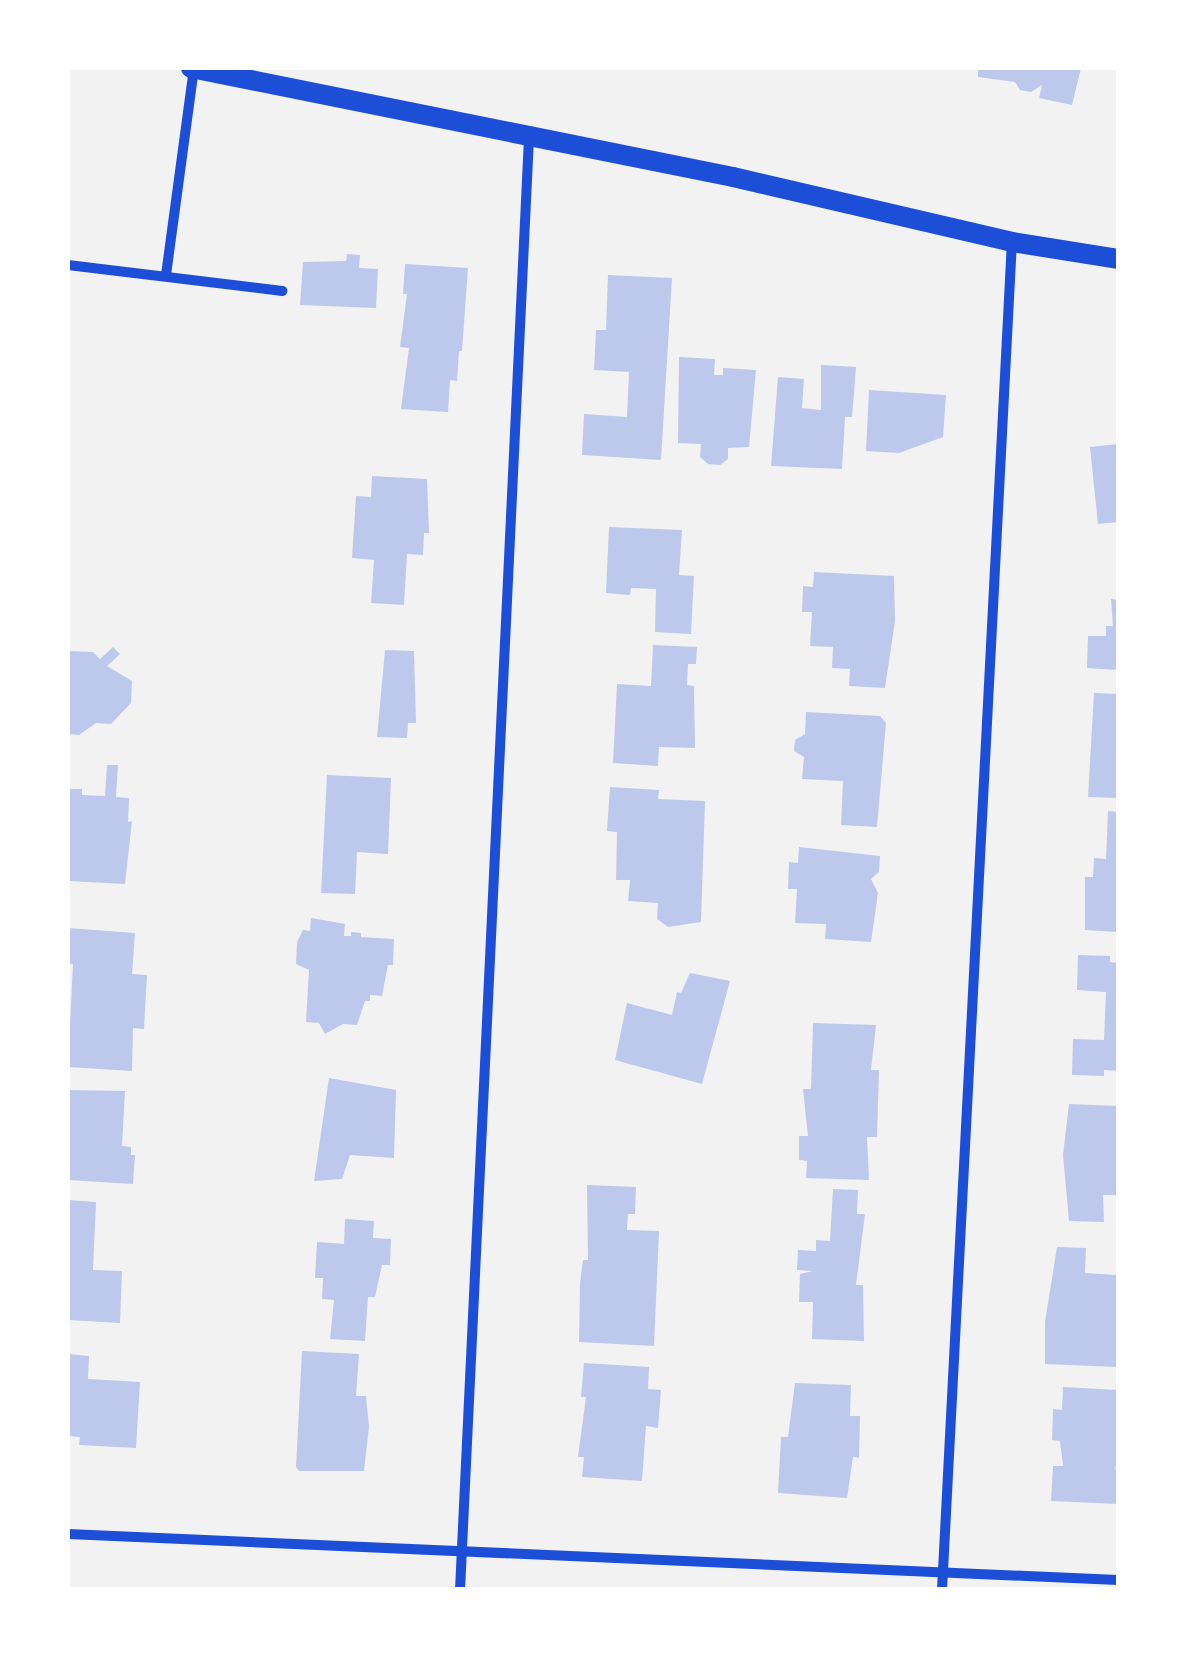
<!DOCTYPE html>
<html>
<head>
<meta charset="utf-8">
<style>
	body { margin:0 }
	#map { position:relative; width:1186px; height:1657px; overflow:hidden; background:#f2f2f2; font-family:Montserrat,sans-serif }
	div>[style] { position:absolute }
	.building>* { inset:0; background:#bdc9ec }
	.minor>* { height:10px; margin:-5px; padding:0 5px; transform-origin:5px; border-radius:5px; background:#1d4ed8 }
	.secondary>* { height:20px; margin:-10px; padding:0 10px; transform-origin:10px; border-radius:10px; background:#1d4ed8 }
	span { translate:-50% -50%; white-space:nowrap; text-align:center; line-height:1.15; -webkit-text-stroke:10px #fff; paint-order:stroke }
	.frame { position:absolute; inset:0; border:70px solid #fff; pointer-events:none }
</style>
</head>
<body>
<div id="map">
	<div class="building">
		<i style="clip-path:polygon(978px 68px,1081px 68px,1072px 105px,1039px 98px,1042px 85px,1031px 92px,1020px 90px,1015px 82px,978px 77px)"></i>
		<i style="clip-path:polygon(347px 254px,360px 255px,359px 268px,378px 269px,376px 308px,300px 305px,303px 262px,346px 261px)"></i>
		<i style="clip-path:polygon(405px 264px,468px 268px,462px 351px,459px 351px,457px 381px,450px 380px,448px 412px,401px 409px,409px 348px,400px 347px,407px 294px,403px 294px)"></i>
		<i style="clip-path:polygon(608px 275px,672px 278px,661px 460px,582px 455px,584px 414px,627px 417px,629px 372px,594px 370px,596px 330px,606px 330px)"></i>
		<i style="clip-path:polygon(679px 357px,715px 359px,714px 375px,723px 375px,723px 368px,756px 370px,749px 447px,728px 448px,728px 459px,720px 465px,708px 464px,700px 457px,701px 444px,678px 443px)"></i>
		<i style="clip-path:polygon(821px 365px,856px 367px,852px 417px,845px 417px,842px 469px,771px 466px,778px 377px,804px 379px,802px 408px,821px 410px)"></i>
		<i style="clip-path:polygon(869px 390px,946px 395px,943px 437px,899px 453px,866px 451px)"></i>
		<i style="clip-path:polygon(1118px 444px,1118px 522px,1098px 524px,1090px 447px)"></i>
		<i style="clip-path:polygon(372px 476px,427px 479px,429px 533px,424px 533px,423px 555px,407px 554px,404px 605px,371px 603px,374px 560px,352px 558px,356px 496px,371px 497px)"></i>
		<i style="clip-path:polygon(609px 527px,682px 530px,679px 575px,694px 576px,691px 634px,655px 632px,656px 589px,631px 588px,630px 595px,606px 593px)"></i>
		<i style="clip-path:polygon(814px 572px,894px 576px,895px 621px,885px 688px,849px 686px,850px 669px,832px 668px,833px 647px,810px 646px,812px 612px,802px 612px,803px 586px,813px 587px)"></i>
		<i style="clip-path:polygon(1111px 599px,1118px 600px,1118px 670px,1087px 668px,1088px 636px,1106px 636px,1106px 626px,1113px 626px)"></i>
		<i style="clip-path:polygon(653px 645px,697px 647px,696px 664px,688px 664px,687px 685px,694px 686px,695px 748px,659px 747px,658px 766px,613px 763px,617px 684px,651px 686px)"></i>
		<i style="clip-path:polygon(113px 647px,120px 654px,107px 666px,132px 681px,131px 703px,111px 724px,96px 723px,79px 735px,68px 734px,68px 651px,93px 652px,100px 659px)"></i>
		<i style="clip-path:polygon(385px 650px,414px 651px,416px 723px,408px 723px,407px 738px,377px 737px)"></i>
		<i style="clip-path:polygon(1094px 693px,1118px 694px,1118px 798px,1088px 797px)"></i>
		<i style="clip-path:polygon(806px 712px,880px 716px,886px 723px,877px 827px,841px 825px,843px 781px,802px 779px,804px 757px,794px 751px,795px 740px,805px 734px)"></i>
		<i style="clip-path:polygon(107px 765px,118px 765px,116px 797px,129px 798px,128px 822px,132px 821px,125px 884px,68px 881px,68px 789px,82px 789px,82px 795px,105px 796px)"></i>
		<i style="clip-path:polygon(327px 775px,391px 778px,388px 854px,357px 852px,355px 894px,321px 893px)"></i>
		<i style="clip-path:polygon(610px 787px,659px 790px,658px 799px,705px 801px,701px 922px,668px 927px,657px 919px,658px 903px,628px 901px,630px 880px,616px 880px,617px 832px,607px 831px)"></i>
		<i style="clip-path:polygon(1108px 811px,1118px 812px,1118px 932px,1085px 930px,1085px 877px,1093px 877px,1094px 858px,1106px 859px)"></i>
		<i style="clip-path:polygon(799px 847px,880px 856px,879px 872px,871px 879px,878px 893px,871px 942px,825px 939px,826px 924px,795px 923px,797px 889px,788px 889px,789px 862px,798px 863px)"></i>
		<i style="clip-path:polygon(311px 918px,345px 924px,344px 936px,351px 936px,351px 932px,361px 933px,361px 937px,394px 939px,393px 965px,388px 965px,382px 996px,370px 995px,370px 1001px,365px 1001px,357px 1025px,343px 1024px,325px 1034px,319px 1023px,306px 1022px,309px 970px,296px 964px,297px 942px,303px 930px,310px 931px)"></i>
		<i style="clip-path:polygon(68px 928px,135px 933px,132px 974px,147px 975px,144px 1029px,133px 1028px,132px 1071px,68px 1067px,73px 964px,68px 964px)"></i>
		<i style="clip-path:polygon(1078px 955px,1110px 956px,1110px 962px,1118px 963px,1118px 1071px,1104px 1070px,1104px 1076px,1072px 1075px,1073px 1039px,1104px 1040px,1106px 992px,1077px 990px)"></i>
		<i style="clip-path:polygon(690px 973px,730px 981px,702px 1084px,615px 1060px,627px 1003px,672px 1015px,677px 992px,681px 993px)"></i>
		<i style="clip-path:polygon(813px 1023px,876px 1025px,871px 1070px,879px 1070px,877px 1137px,867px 1137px,869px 1180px,806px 1178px,807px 1161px,799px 1160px,799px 1136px,808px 1136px,803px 1089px,811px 1089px)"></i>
		<i style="clip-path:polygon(329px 1078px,396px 1090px,394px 1158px,350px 1155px,342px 1179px,314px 1181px)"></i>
		<i style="clip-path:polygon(68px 1090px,125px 1091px,122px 1146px,131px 1147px,131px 1155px,135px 1155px,133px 1184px,68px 1180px)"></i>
		<i style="clip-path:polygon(1069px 1104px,1118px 1106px,1118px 1195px,1103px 1195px,1104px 1222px,1069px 1221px,1063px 1155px)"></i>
		<i style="clip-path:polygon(587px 1185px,636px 1187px,635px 1214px,628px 1214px,627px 1230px,659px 1231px,654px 1346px,579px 1342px,580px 1283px,583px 1260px,588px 1260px)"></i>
		<i style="clip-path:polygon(833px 1189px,858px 1190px,857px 1214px,865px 1214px,856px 1285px,863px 1285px,864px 1341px,812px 1339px,813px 1302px,799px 1302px,800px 1274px,813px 1271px,797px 1270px,798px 1250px,816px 1251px,816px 1240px,830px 1241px)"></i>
		<i style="clip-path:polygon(68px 1200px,96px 1202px,93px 1270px,122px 1271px,120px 1323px,68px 1320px)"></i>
		<i style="clip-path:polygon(345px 1219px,374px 1221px,373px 1238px,391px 1239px,390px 1265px,382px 1265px,375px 1297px,368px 1297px,365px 1341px,330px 1339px,334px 1300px,322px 1299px,323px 1278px,315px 1278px,317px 1242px,344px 1244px)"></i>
		<i style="clip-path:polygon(1057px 1247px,1086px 1248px,1085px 1273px,1116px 1275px,1118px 1367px,1045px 1364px,1045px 1322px)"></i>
		<i style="clip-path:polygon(302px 1351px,359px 1354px,356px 1396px,366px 1396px,369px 1427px,364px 1471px,299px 1471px,296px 1467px)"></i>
		<i style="clip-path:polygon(68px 1354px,89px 1356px,88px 1379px,140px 1382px,136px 1448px,79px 1445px,80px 1437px,68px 1436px)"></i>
		<i style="clip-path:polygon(584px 1363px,649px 1367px,648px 1389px,661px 1390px,658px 1428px,646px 1426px,642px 1481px,582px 1477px,584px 1457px,578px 1457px,586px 1397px,581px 1397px)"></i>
		<i style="clip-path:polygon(795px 1383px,851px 1385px,850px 1416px,860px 1416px,859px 1458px,853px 1457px,847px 1498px,778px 1493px,781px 1437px,788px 1437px)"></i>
		<i style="clip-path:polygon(1063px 1387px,1118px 1390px,1118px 1465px,1114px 1469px,1118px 1469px,1118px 1504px,1051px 1501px,1053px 1466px,1063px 1466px,1060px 1441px,1052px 1440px,1053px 1409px,1062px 1410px)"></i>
	</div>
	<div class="minor">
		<i style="left:68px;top:265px;width:216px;rotate:6.9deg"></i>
		<i style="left:166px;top:275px;width:208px;rotate:-82.3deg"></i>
		<i style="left:68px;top:1534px;width:1051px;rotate:2.51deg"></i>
		<i style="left:460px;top:1590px;width:1457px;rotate:-87.28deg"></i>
		<i style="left:942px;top:1590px;width:1350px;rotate:-87.03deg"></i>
	</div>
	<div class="secondary">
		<i style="left:191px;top:68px;width:553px;rotate:11.37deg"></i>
		<i style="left:733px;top:177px;width:286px;rotate:13.1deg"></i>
		<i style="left:1012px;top:242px;width:107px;rotate:9.1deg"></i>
	</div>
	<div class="frame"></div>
</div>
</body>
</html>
